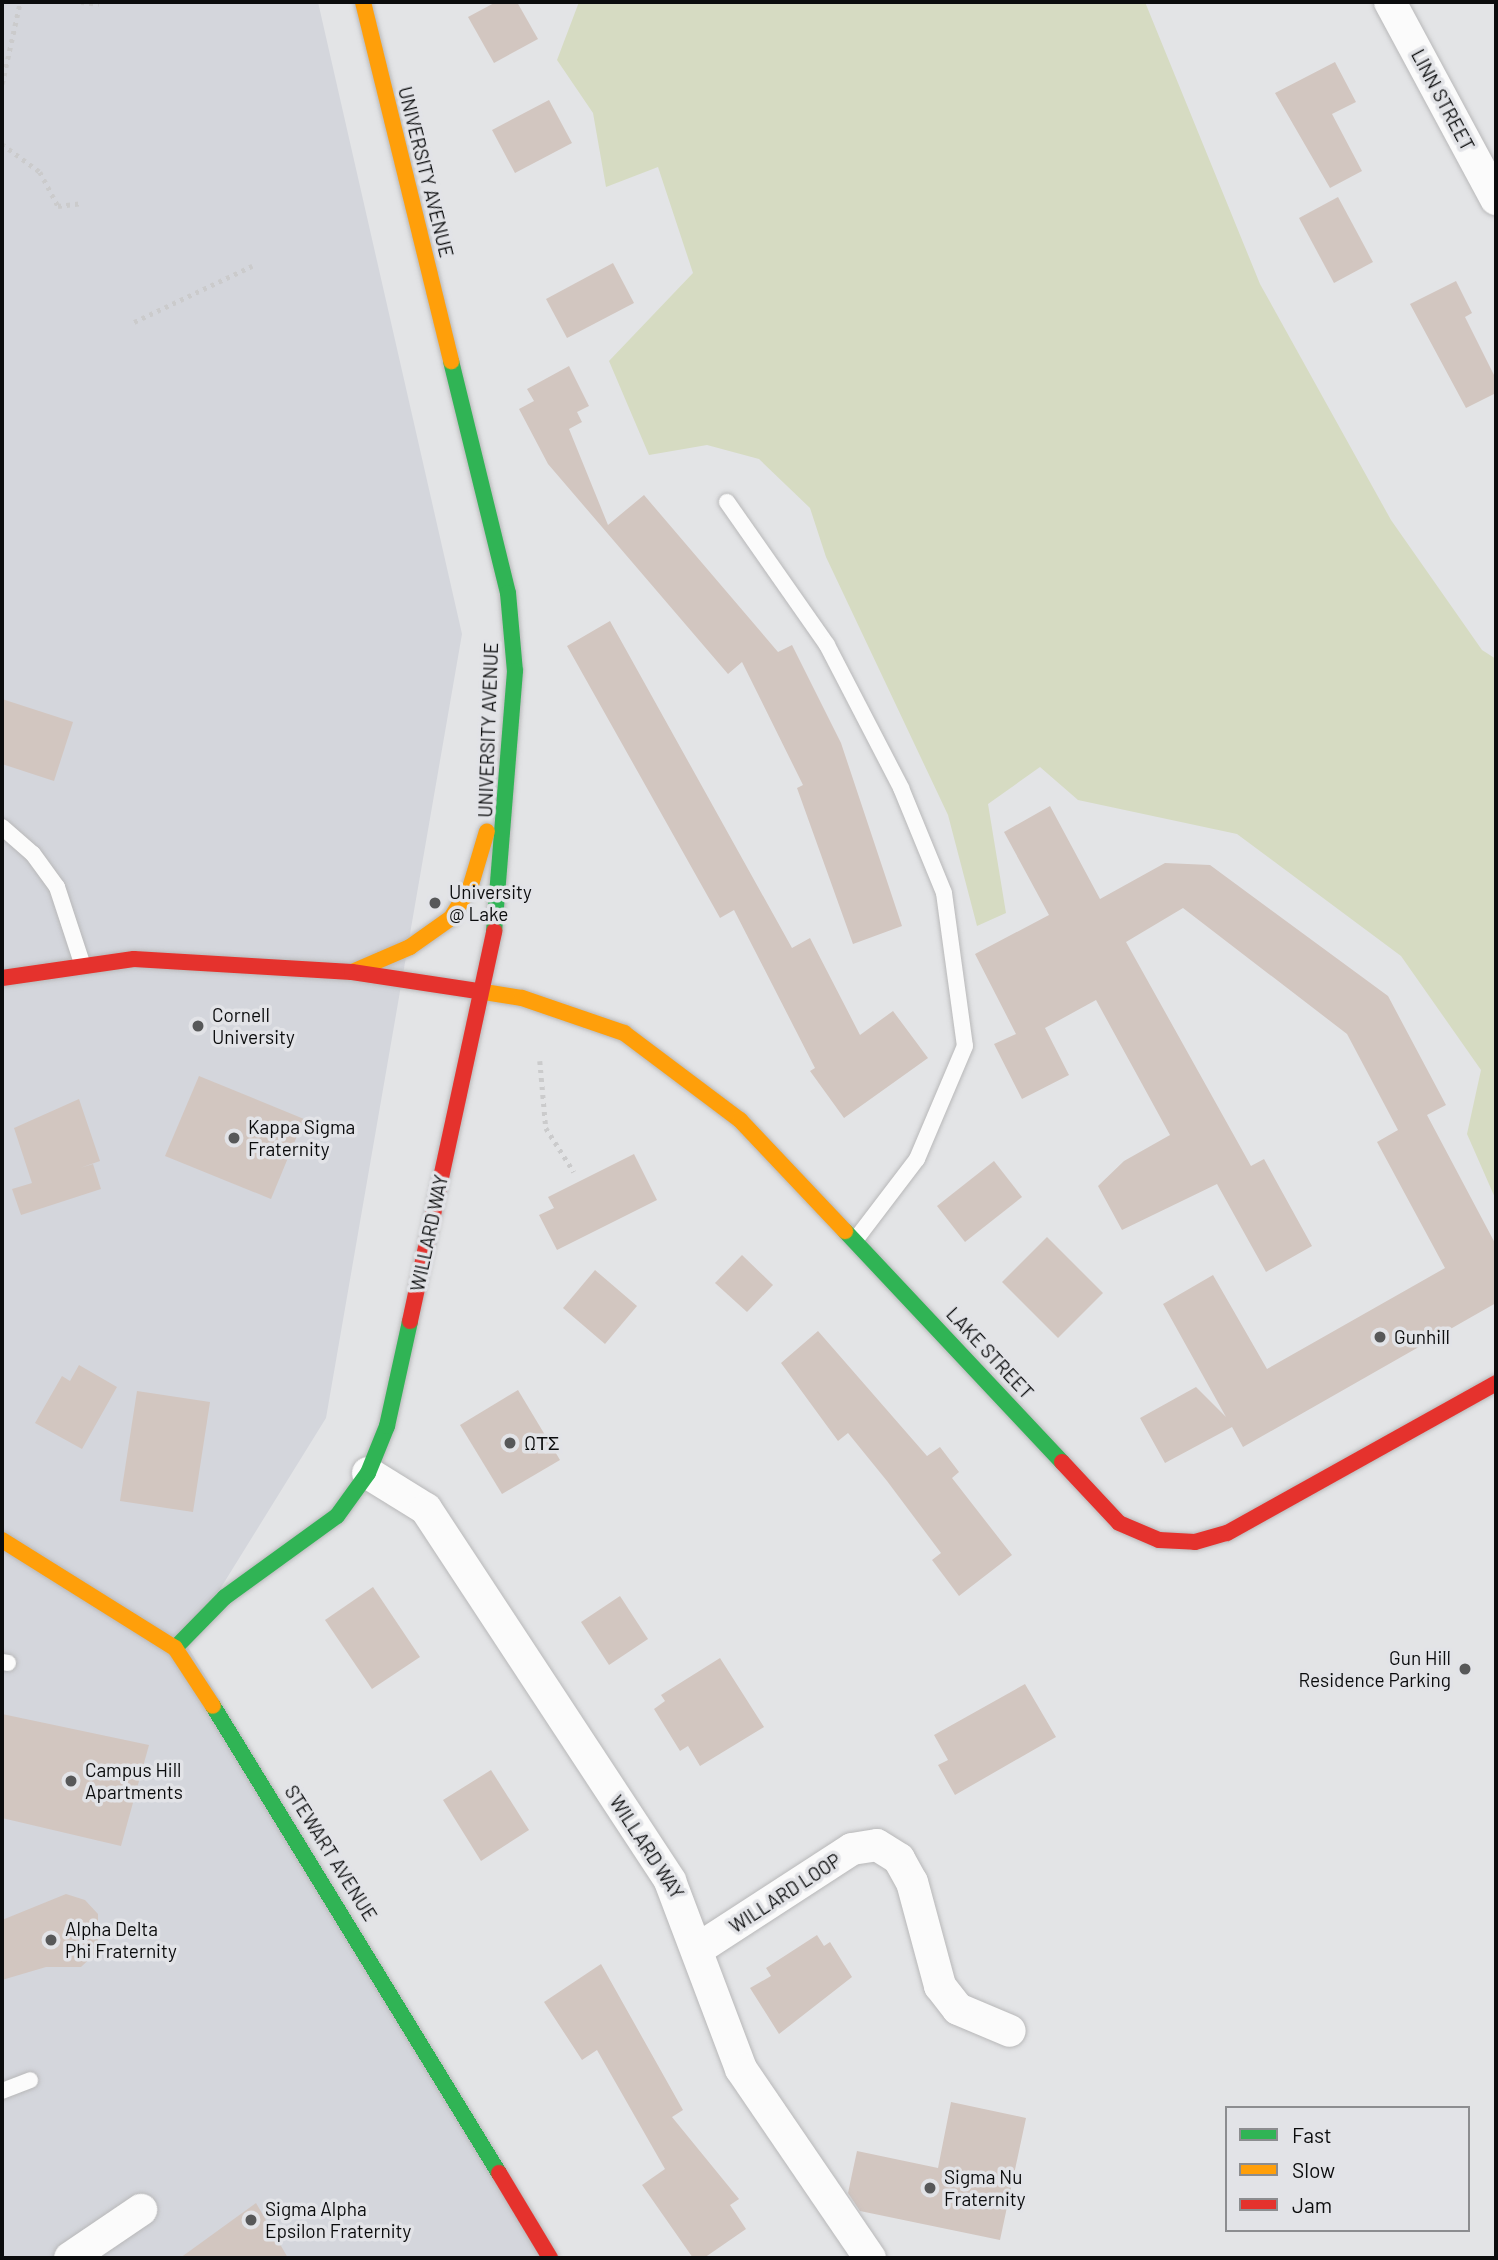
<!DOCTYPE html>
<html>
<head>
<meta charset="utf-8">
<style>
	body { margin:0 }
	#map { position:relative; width:1498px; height:2260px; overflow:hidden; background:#e3e4e6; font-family:Barlow,sans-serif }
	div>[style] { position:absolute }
	.built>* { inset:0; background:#d4d6dc }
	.green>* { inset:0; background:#d6dbc2 }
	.building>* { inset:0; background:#d2c6c0 }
	.path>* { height:4.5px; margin-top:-2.25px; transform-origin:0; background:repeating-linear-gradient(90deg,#cbcbcc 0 3.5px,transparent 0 8.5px) }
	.roads { filter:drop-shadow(0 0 2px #b8b8b9) drop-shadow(0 0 2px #b8b8b9) }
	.lane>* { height:16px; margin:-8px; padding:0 8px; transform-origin:8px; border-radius:8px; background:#fbfbfb }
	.street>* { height:32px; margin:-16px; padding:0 16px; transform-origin:16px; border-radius:16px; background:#fbfbfb }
	.fast>* { height:16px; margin:-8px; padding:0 8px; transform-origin:8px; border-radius:8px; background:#30b455 }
	.slow>* { height:16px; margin:-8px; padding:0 8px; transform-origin:8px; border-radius:8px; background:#ff9f0a }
	.jam>* { height:16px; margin:-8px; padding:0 8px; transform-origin:8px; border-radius:8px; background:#e5322d }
	.dots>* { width:19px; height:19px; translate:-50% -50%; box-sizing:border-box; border:4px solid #e2e3e7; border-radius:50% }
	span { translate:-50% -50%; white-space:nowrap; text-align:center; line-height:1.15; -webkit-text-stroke:7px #e2e3e7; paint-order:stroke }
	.street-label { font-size:19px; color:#0b0c0d }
	.poi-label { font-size:19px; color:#0b0c0d }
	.left { translate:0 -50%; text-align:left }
	.right { translate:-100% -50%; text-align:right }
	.frame { position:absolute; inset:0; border:4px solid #0b0c0d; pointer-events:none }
	.legend { position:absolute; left:1225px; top:2106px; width:245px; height:126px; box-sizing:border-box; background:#e2e3e7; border:2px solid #8c8d90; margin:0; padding:9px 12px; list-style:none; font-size:21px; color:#0b0c0d }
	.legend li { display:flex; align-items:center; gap:14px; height:35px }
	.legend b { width:35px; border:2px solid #8c8d90 }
</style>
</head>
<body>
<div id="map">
	<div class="built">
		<i style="clip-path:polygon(2px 2px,318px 2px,462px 634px,326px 1418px,186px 1644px,559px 2258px,2px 2258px)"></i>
	</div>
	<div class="green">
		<i style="clip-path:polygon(579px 2px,1145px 2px,1260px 284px,1391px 520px,1482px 650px,1496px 659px,1496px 1200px,1467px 1134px,1481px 1070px,1401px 956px,1237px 834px,1078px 800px,1040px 767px,988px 804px,1006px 913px,977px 926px,948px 815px,826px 557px,810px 508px,759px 459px,707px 445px,649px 455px,609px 361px,693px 273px,658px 167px,606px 187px,593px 113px,557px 60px)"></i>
	</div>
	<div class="building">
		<i style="clip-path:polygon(496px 2px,517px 2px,538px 39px,494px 63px,468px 17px)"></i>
		<i style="clip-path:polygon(1335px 62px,1356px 102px,1332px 114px,1362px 171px,1330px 188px,1275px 93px)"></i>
		<i style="clip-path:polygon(549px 100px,572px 143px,515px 173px,492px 130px)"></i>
		<i style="clip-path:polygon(1338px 197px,1373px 262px,1334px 283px,1299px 218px)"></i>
		<i style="clip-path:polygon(613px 263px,634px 303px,567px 338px,546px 299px)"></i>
		<i style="clip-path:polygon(1456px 281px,1472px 313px,1465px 317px,1496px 379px,1496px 393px,1466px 408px,1410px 304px)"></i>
		<i style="clip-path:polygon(569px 366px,589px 406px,577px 412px,582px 422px,569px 429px,608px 525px,644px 495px,778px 652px,792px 645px,841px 743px,902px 926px,853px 944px,797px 788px,803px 785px,742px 662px,728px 674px,548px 464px,519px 409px,534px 401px,527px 389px)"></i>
		<i style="clip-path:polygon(610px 621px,792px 948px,810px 938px,860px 1035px,893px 1011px,928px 1058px,844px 1118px,810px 1071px,815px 1068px,734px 910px,720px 918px,567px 646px)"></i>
		<i style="clip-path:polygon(2px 699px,73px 722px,54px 781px,2px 764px)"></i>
		<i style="clip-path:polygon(1050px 806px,1100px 899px,1165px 863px,1210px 865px,1388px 996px,1446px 1105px,1427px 1115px,1496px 1245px,1496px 1303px,1243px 1447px,1232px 1427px,1165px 1463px,1140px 1418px,1196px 1387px,1226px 1417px,1163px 1304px,1213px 1275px,1267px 1369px,1445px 1268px,1377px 1142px,1398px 1130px,1347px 1034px,1183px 908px,1126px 942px,1251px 1166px,1264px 1159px,1312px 1246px,1266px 1272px,1217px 1184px,1122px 1230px,1098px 1186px,1124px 1161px,1170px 1135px,1096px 1000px,1045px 1028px,1069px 1075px,1022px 1099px,994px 1044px,1016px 1034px,975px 954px,1049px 915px,1004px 832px)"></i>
		<i style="clip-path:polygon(199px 1076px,304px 1119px,271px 1199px,165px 1156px)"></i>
		<i style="clip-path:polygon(79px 1099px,100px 1161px,80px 1168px,93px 1164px,101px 1189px,21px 1215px,12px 1189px,32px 1183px,14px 1128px)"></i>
		<i style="clip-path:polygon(634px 1154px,657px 1200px,557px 1250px,539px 1215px,554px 1208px,548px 1197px)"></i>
		<i style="clip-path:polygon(994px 1161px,1022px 1197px,965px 1242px,937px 1206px)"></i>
		<i style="clip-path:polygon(1047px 1237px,1103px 1293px,1058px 1338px,1002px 1282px)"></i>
		<i style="clip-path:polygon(742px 1255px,773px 1285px,747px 1312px,715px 1283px)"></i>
		<i style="clip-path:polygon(595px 1270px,637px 1306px,605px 1344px,563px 1308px)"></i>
		<i style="clip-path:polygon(818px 1331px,927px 1456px,940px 1447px,959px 1472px,952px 1478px,1012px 1555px,959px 1596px,932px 1560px,941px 1553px,887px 1481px,848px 1433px,838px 1441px,781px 1363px)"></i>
		<i style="clip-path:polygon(79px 1365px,117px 1387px,82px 1449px,35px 1423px,62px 1376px,70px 1381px)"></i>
		<i style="clip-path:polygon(518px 1390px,560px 1460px,502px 1494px,460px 1425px)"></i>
		<i style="clip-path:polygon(137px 1391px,210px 1402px,193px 1512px,120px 1501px)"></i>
		<i style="clip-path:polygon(373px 1587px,420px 1657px,372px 1689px,325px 1620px)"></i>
		<i style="clip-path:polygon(620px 1596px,648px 1639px,609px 1665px,581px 1622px)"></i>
		<i style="clip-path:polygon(720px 1658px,764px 1727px,700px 1766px,688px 1746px,680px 1751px,654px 1709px,665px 1701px,661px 1695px)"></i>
		<i style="clip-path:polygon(1025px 1684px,1056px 1737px,955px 1795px,938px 1765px,948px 1760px,934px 1735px)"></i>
		<i style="clip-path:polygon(2px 1714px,149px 1745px,121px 1846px,2px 1818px)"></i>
		<i style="clip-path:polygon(491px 1770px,529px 1830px,481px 1861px,443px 1800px)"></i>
		<i style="clip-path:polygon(66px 1894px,85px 1900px,98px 1914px,98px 1951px,81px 1967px,46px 1967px,2px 1980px,2px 1920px)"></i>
		<i style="clip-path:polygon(817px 1935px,824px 1946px,830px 1942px,852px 1977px,779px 2034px,750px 1988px,771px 1976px,766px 1968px)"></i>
		<i style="clip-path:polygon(601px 1964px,683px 2110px,672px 2117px,739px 2199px,730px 2205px,746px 2229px,704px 2258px,693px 2258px,642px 2185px,665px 2169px,597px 2050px,582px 2060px,544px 2002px)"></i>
		<i style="clip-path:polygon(951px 2102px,1026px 2118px,1000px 2240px,860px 2211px,848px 2193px,857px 2151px,938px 2168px)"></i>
		<i style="clip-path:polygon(256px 2203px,288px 2258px,180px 2258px)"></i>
	</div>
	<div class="path">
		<i style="left:81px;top:2px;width:18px;rotate:6deg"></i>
		<i style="left:2px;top:84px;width:84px;rotate:-77.6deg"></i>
		<i style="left:2px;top:144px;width:47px;rotate:36.4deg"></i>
		<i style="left:40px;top:172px;width:38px;rotate:62deg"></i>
		<i style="left:58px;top:206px;width:23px;rotate:-7deg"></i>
		<i style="left:134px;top:322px;width:131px;rotate:-25.4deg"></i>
		<i style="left:540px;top:1061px;width:67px;rotate:84.9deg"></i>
		<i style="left:546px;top:1128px;width:52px;rotate:57.5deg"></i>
	</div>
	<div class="roads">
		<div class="lane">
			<i style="left:727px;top:502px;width:174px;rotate:55deg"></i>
			<i style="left:827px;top:645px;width:161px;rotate:62.6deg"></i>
			<i style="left:901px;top:788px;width:113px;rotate:67.7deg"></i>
			<i style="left:944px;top:893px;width:154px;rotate:82.2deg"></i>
			<i style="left:965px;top:1046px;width:123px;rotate:113deg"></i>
			<i style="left:917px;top:1159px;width:101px;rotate:127.3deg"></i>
			<i style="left:2px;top:827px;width:41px;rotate:41.1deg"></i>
			<i style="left:33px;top:854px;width:41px;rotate:54deg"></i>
			<i style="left:57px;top:887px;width:80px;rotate:71.8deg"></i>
			<i style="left:2px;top:1662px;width:6px;rotate:9deg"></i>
			<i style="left:2px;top:2091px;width:30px;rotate:-21deg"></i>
		</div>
		<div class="street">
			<i style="left:1390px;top:2px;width:224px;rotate:61.7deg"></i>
			<i style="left:368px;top:1473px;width:68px;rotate:31.8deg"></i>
			<i style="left:426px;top:1509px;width:445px;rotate:56.7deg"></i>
			<i style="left:670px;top:1881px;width:201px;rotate:69.3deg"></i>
			<i style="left:741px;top:2069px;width:229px;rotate:55.7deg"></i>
			<i style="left:701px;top:1947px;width:180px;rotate:-33deg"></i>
			<i style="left:852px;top:1849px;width:25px;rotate:-9deg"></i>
			<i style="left:877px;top:1845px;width:26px;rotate:32deg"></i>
			<i style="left:899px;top:1859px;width:26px;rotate:61deg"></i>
			<i style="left:912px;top:1882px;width:108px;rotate:74.9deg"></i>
			<i style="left:940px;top:1986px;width:29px;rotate:52deg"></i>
			<i style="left:958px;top:2009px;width:56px;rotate:22.9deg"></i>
			<i style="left:70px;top:2258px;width:86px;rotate:-34.1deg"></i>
		</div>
		<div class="fast">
			<i style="left:451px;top:361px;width:239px;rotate:76.2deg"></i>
			<i style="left:508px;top:593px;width:78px;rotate:84.9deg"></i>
			<i style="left:515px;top:671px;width:261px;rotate:94.6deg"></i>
			<i style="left:845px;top:1231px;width:317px;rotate:46.8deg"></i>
			<i style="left:175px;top:1648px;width:71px;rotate:-45.6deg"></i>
			<i style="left:225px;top:1597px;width:138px;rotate:-35.9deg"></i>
			<i style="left:337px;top:1516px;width:53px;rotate:-54.2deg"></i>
			<i style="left:368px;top:1473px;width:51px;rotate:-68deg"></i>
			<i style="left:387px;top:1426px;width:107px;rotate:-77.6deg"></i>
			<i style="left:213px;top:1706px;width:548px;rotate:58.52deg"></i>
		</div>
		<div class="slow">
			<i style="left:363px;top:2px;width:370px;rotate:76.2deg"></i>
			<i style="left:352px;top:972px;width:63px;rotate:-23.3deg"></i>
			<i style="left:410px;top:947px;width:50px;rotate:-35.3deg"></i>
			<i style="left:451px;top:918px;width:36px;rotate:-58deg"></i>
			<i style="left:470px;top:888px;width:59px;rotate:-73.4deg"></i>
			<i style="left:478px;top:991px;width:45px;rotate:9deg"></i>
			<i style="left:522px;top:998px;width:108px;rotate:18.9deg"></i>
			<i style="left:624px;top:1033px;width:145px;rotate:36.9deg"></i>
			<i style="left:740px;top:1120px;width:153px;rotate:46.6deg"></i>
			<i style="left:2px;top:1540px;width:204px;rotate:32deg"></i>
			<i style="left:175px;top:1648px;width:69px;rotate:56.8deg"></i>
		</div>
		<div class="jam">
			<i style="left:2px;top:978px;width:133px;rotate:-8.2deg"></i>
			<i style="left:134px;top:959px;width:218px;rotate:3.4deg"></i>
			<i style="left:352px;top:972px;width:127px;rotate:8.6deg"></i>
			<i style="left:410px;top:1321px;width:399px;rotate:-77.8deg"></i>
			<i style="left:1062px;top:1462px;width:83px;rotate:46.9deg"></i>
			<i style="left:1119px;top:1523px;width:43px;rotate:23deg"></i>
			<i style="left:1159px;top:1540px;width:36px;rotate:3deg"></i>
			<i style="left:1195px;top:1542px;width:33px;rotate:-16deg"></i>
			<i style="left:1227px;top:1533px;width:308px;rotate:-29.1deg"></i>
			<i style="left:499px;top:2173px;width:99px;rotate:59deg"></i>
		</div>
	</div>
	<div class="dots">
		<i style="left:435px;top:903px;background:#575859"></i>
		<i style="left:198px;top:1026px;background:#575859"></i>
		<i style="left:234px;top:1138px;background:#575859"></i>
		<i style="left:1380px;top:1337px;background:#575859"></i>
		<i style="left:510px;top:1443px;background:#575859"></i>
		<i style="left:1465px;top:1669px;background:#575859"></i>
		<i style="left:71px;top:1781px;background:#575859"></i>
		<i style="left:51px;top:1940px;background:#575859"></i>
		<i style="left:930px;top:2188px;background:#575859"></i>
		<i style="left:251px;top:2220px;background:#575859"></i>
	</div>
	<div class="street-label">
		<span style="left:1443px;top:100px;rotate:62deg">LINN STREET</span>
		<span style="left:426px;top:172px;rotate:76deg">UNIVERSITY AVENUE</span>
		<span style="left:488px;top:730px;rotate:-88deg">UNIVERSITY AVENUE</span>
		<span style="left:429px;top:1233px;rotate:-78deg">WILLARD WAY</span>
		<span style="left:990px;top:1353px;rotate:47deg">LAKE STREET</span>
		<span style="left:647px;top:1847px;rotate:57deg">WILLARD WAY</span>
		<span style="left:331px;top:1853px;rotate:58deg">STEWART AVENUE</span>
		<span style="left:785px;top:1893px;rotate:-33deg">WILLARD LOOP</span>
	</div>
	<div class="poi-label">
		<span class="left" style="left:449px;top:903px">University<br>@ Lake</span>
		<span class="left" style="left:212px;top:1026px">Cornell<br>University</span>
		<span class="left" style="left:248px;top:1138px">Kappa Sigma<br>Fraternity</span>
		<span class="left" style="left:1394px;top:1337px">Gunhill</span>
		<span class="left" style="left:524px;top:1443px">ΩΤΣ</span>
		<span class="right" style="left:1451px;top:1669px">Gun Hill<br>Residence Parking</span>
		<span class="left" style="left:85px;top:1781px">Campus Hill<br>Apartments</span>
		<span class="left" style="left:65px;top:1940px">Alpha Delta<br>Phi Fraternity</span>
		<span class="left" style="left:944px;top:2188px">Sigma Nu<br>Fraternity</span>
		<span class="left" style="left:265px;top:2220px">Sigma Alpha<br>Epsilon Fraternity</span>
	</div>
	<div class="frame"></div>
	<ul class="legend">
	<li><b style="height:9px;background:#30b455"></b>Fast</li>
	<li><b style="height:9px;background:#ff9f0a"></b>Slow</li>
	<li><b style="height:9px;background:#e5322d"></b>Jam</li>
	</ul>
</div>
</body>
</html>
